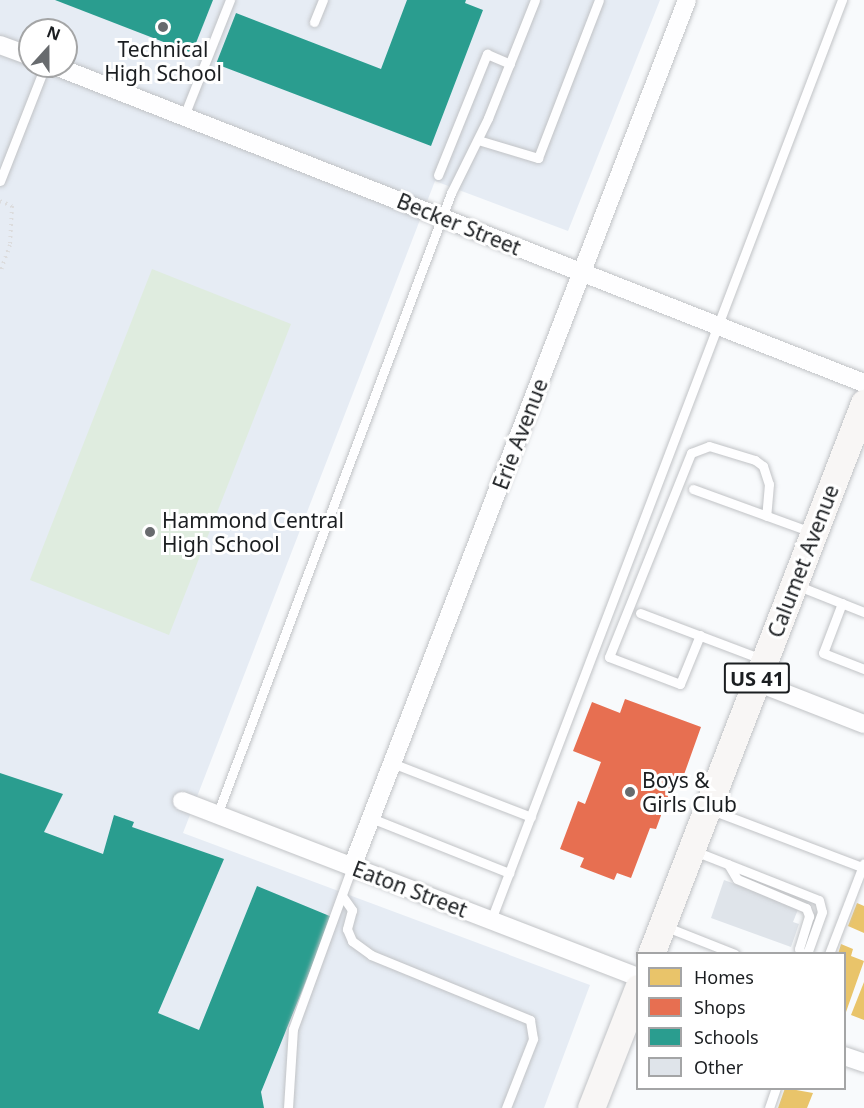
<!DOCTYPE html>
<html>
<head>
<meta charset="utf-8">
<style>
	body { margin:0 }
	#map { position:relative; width:864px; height:1108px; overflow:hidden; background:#f8fafc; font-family:"Noto Sans",sans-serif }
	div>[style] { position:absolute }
	.built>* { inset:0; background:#e6ecf4 }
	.green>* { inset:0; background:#dfecdf }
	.homes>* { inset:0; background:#e9c46a }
	.shops>* { inset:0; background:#e76f51 }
	.schools>* { inset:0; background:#2a9d8f }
	.building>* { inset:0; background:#dfe4ea }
	.path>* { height:4px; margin-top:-2px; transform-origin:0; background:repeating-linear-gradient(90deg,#dcdcdd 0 1.5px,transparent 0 6px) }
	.roads { filter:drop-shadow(0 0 2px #c1c3c6) drop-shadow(0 0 2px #c1c3c6) }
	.service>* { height:9px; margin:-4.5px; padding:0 4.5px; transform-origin:4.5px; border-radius:4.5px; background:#fefeff }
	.minor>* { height:18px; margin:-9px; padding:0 9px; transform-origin:9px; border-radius:9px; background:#fefeff }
	.primary>* { height:27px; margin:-13.5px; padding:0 13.5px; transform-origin:13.5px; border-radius:13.5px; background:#f8f6f5 }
	.dots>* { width:16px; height:16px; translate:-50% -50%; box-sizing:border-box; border:3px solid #fff; border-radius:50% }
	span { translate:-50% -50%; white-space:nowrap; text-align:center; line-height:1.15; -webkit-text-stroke:6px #fff; paint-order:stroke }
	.shield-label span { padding:2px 4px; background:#fff; border:2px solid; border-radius:4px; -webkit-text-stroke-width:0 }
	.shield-label { font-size:20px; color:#1b1e21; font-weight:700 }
	.poi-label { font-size:21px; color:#1b1e21 }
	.left { translate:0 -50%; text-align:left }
	.street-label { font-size:21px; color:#1b1e21 }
	.legend { position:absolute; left:636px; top:952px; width:210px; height:138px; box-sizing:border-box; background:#fff; border:2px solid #a4a5a6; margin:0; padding:8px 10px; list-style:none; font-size:18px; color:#1b1e21 }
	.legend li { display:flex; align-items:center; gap:12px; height:30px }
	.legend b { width:30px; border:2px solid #a4a5a6 }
	.north { position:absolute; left:18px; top:18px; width:60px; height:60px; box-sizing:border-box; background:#fff; border:2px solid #a4a5a6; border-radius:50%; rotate:21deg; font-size:16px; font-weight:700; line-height:24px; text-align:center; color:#1b1e21 }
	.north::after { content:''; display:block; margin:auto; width:21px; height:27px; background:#686b6e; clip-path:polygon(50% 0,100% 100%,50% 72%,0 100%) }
</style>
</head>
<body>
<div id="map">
	<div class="built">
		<i style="clip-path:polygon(evenodd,0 0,660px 0,568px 231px,435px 181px,183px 833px,590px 985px,544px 1108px,0 1108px,0 0,30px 30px,66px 30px,66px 66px,30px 66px,30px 30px)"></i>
	</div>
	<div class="green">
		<i style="clip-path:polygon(152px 269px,291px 324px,169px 635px,30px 580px)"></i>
	</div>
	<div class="homes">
		<i style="clip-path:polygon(857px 903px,864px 906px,864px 933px,848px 926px)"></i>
		<i style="clip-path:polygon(841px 944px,853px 949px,851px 956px,864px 961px,846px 1012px,844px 954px,838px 954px)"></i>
		<i style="clip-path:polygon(864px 982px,864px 1020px,851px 1015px)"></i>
		<i style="clip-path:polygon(785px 1088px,813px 1093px,807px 1108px,778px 1108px)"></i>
	</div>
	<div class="shops">
		<i style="clip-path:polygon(625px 699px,701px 727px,681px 783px,674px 780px,656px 829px,650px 828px,631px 878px,617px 873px,614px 880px,580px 867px,584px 858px,560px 849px,578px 801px,585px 804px,601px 762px,573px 751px,592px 702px,620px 713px)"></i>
	</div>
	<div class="schools">
		<i style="clip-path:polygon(55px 0,213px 0,192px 53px)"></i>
		<i style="clip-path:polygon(407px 0,466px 0,465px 3px,483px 10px,431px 146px,216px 64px,236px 13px,381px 69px)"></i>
		<i style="clip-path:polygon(0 773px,63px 794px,44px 832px,103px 854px,114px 815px,134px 822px,132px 827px,224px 859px,158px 1013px,199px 1030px,257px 886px,332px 917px,261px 1092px,264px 1108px,0 1108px)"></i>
	</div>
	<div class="building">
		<i style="clip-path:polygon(724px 880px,799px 907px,793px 922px,799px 924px,791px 947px,711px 918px)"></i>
	</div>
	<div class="path">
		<i style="left:0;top:201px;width:13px;rotate:23deg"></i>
		<i style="left:12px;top:206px;width:39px;rotate:93deg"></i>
		<i style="left:10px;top:245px;width:29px;rotate:110deg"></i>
	</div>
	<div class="roads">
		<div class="service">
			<i style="left:314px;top:22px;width:24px;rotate:-68deg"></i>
			<i style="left:184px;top:116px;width:125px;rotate:-68.4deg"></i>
			<i style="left:478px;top:140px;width:63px;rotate:16.7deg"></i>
			<i style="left:538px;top:158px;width:169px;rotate:-68.9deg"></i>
			<i style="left:438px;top:175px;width:131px;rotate:-68deg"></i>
			<i style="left:487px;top:54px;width:25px;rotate:23deg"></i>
			<i style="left:0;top:181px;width:123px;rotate:-68.6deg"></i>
			<i style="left:693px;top:489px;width:126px;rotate:20deg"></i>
			<i style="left:796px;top:585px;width:73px;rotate:21.7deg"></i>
			<i style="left:842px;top:603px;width:53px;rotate:110.8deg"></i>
			<i style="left:823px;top:653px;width:44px;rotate:21.3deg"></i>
			<i style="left:640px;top:613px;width:130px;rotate:20.7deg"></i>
			<i style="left:700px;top:635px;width:53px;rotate:112.2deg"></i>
			<i style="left:680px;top:684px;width:76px;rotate:-159.2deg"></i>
			<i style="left:609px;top:657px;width:220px;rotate:-68.1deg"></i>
			<i style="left:691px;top:453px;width:19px;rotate:-21deg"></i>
			<i style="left:709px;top:446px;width:48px;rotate:16.9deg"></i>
			<i style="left:755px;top:460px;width:10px;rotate:37deg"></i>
			<i style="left:763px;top:466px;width:19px;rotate:72deg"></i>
			<i style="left:769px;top:484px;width:32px;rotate:95deg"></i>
			<i style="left:392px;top:763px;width:149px;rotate:21.2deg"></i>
			<i style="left:709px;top:809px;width:164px;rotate:20.8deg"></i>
			<i style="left:217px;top:815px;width:665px;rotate:-69.38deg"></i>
			<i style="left:451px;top:193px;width:84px;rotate:-63.7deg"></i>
			<i style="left:488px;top:118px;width:127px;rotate:-68.3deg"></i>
			<i style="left:371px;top:818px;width:149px;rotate:21.7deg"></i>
			<i style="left:692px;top:850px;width:136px;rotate:21.5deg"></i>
			<i style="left:819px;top:900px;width:12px;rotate:76deg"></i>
			<i style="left:822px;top:912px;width:45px;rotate:109.7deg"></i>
			<i style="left:728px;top:864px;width:17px;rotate:59deg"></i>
			<i style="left:737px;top:879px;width:75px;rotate:22.8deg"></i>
			<i style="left:806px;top:908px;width:9px;rotate:69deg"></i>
			<i style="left:809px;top:916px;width:34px;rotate:107deg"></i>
			<i style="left:799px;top:949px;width:6px;rotate:59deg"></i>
			<i style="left:343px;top:897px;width:16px;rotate:55deg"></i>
			<i style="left:352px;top:910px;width:20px;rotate:105deg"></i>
			<i style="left:347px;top:929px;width:13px;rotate:67deg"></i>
			<i style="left:352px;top:941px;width:24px;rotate:36deg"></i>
			<i style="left:371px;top:955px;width:172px;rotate:22.2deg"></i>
			<i style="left:530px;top:1020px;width:19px;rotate:81deg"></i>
			<i style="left:533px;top:1039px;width:74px;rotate:111.4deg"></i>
			<i style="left:491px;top:920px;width:985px;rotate:-69.12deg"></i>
			<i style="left:664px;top:926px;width:76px;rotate:21.5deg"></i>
			<i style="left:829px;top:954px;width:97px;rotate:-69deg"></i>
			<i style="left:288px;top:1108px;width:79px;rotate:-86.4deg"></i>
			<i style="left:293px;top:1029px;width:172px;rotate:-70deg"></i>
			<i style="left:769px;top:1108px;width:21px;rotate:-71deg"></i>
		</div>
		<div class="minor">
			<i style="left:0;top:45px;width:32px;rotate:20deg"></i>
			<i style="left:55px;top:66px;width:869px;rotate:21.4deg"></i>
			<i style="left:756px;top:682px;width:116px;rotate:21.3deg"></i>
			<i style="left:182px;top:801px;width:489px;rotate:21.1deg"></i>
			<i style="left:352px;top:867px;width:929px;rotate:-68.87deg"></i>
			<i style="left:844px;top:1056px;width:21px;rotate:19deg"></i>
		</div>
		<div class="primary">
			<i style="left:651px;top:954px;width:591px;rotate:-68.86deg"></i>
			<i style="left:591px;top:1108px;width:129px;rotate:-68.6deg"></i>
		</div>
	</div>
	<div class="dots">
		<i style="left:163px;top:27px;background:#686b6e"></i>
		<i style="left:150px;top:532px;background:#686b6e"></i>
		<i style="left:630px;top:792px;background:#686b6e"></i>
	</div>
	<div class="shield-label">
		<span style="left:757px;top:678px">US 41</span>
	</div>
	<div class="poi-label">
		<span style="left:163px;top:61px">Technical<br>High School</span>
		<span class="left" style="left:162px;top:532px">Hammond Central<br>High School</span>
		<span class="left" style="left:642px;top:792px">Boys &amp;<br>Girls Club</span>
	</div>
	<div class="street-label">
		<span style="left:459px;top:224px;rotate:22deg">Becker Street</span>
		<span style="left:520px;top:434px;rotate:-69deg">Erie Avenue</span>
		<span style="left:803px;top:561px;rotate:-69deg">Calumet Avenue</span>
		<span style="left:410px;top:889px;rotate:21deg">Eaton Street</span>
	</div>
	<ul class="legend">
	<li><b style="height:16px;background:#e9c46a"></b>Homes</li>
	<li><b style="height:16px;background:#e76f51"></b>Shops</li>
	<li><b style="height:16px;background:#2a9d8f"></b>Schools</li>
	<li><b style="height:16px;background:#dfe4ea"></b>Other</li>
	</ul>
	<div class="north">N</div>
</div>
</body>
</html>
